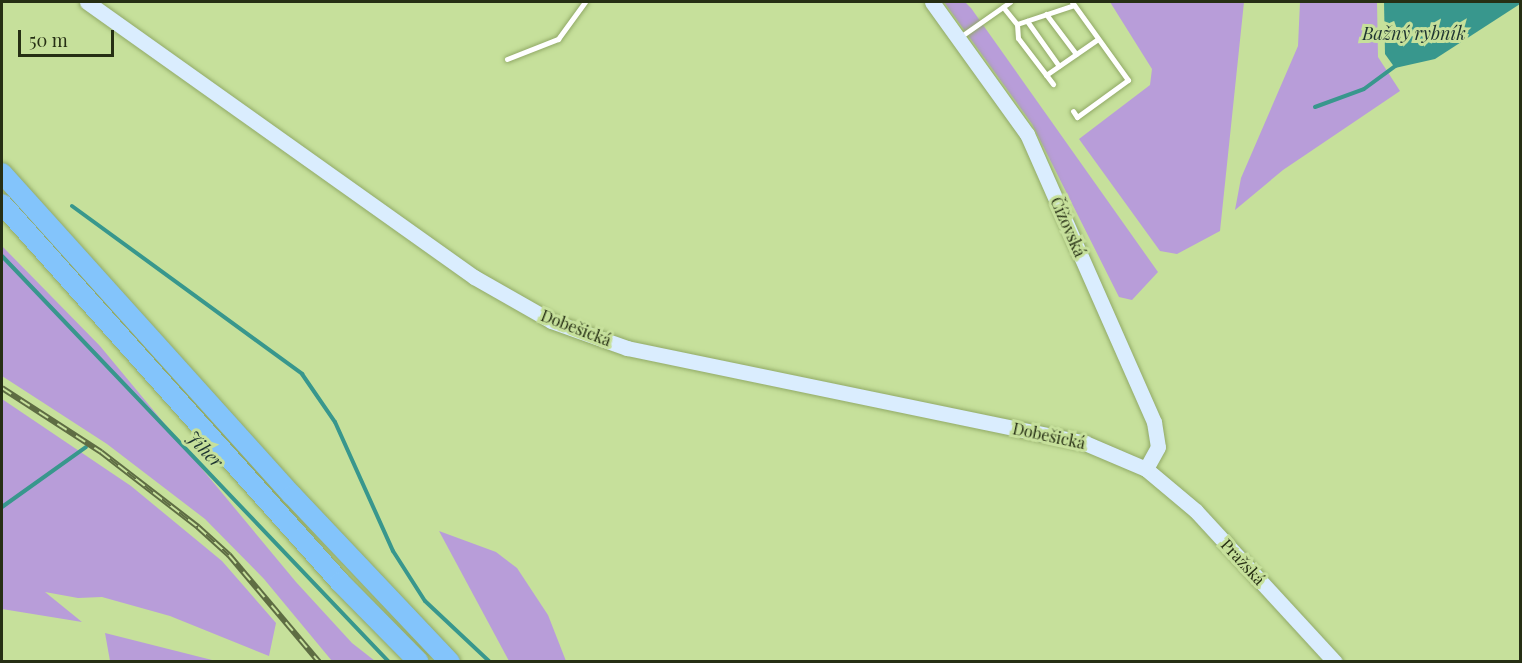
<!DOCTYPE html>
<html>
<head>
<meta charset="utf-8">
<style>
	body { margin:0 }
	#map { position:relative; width:1522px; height:663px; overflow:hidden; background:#c6e09b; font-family:"Playfair Display",serif }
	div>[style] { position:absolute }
	.green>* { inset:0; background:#b89dd9 }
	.water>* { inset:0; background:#38978d }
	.stream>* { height:4px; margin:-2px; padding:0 2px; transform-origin:2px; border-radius:2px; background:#38978d }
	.roads { filter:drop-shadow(0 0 2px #91a966) drop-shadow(0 0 2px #91a966) }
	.lane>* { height:5px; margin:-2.5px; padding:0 2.5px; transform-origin:2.5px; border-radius:2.5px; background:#fff }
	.secondary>* { height:15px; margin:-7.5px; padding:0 7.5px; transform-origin:7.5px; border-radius:7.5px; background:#daedfe }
	.highway>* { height:20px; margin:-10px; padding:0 10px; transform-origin:10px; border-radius:10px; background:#83c4fb }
	.rail>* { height:6px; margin-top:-3px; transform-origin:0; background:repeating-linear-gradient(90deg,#c6e09b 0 11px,#5e6d43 0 22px); box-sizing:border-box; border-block:2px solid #5e6d43 }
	span { translate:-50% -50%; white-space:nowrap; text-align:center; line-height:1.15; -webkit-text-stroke:6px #c6e09b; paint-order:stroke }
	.street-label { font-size:16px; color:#262f14 }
	.water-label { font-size:18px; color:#1e3431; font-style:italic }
	.frame { position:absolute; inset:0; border:3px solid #262f14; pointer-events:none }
	.scale { position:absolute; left:18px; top:30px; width:96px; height:27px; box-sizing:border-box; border:3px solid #262f14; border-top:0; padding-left:8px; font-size:18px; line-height:21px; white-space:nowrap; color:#262f14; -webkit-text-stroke:4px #c6e09b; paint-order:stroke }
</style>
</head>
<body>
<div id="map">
	<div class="green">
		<i style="clip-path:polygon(944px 2px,965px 2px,971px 8px,1158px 272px,1132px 300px,1119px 297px,1032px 124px)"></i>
		<i style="clip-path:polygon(1110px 2px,1244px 2px,1220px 231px,1177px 254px,1160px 251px,1079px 139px,1150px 85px,1152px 69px)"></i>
		<i style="clip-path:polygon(1300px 2px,1377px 2px,1378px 57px,1400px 91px,1283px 170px,1235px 210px,1241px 178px,1298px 46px)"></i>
		<i style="clip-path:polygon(2px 246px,100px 346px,296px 582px,352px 643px,375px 661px,332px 661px,264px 579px,205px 519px,107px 444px,2px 376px)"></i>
		<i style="clip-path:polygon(2px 399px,131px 486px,222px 561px,276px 623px,269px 656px,170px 616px,102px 597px,78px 598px,45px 592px,82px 622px,2px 609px)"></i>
		<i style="clip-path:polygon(439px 531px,496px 552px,517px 568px,548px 615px,566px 661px,509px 661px)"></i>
		<i style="clip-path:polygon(105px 633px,216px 661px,110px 661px)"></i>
	</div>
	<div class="water">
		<i style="clip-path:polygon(1384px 2px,1520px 2px,1520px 4px,1435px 59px,1395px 68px,1385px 54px)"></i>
	</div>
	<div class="stream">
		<i style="left:1315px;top:107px;width:52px;rotate:-20.2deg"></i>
		<i style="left:1364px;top:89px;width:42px;rotate:-36.3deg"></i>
		<i style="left:72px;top:206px;width:285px;rotate:36.1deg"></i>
		<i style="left:302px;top:374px;width:58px;rotate:55.5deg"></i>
		<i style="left:335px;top:422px;width:141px;rotate:65.8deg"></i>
		<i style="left:393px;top:551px;width:59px;rotate:57.4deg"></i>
		<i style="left:425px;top:601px;width:89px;rotate:43.2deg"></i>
		<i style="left:2px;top:256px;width:561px;rotate:46.37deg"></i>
		<i style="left:2px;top:507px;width:103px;rotate:-35.5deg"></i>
	</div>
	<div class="roads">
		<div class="lane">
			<i style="left:1072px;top:2px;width:96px;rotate:54.3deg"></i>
			<i style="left:1128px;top:80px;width:63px;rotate:144deg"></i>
			<i style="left:1077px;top:117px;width:7px;rotate:-124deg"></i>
			<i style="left:1003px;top:7px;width:22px;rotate:51deg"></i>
			<i style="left:1017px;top:24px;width:14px;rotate:86deg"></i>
			<i style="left:1018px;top:38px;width:58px;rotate:52.7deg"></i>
			<i style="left:1046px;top:14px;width:50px;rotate:53.1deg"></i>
			<i style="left:1027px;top:21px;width:55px;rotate:54.6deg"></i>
			<i style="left:1017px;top:24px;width:60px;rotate:-18.4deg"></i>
			<i style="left:960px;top:37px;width:61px;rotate:-35deg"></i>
			<i style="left:507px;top:59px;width:55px;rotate:-21.4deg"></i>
			<i style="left:558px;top:39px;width:46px;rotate:-53.9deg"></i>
			<i style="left:1046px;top:75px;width:63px;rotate:-34.7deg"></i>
		</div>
		<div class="secondary">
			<i style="left:87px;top:2px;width:475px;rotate:35.4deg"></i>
			<i style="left:474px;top:277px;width:89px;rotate:29.7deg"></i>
			<i style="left:551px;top:321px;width:81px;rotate:19.6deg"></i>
			<i style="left:627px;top:348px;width:468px;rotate:11.7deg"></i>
			<i style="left:1085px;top:443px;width:66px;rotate:23.1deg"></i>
			<i style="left:1146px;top:469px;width:65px;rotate:40deg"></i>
			<i style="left:1196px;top:511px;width:205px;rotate:47.4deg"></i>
			<i style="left:932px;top:2px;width:163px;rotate:54.3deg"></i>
			<i style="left:1027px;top:134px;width:315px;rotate:66.2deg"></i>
			<i style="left:1154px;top:422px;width:25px;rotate:81deg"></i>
			<i style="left:1158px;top:447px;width:25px;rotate:119deg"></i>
		</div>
		<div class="highway">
			<i style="left:2px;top:173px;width:433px;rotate:48deg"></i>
			<i style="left:292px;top:495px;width:230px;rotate:46.6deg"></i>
			<i style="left:2px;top:204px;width:507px;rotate:48.2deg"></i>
			<i style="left:340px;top:582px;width:112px;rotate:45.4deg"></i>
		</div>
	</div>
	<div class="rail">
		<i style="left:2px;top:388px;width:118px;rotate:32.9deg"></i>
		<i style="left:101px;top:452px;width:123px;rotate:37.7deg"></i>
		<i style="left:198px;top:527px;width:42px;rotate:42.1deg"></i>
		<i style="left:229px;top:555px;width:140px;rotate:49.9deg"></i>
	</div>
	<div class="street-label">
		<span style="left:1068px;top:227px;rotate:66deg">Čížovská</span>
		<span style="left:576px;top:328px;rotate:21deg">Dobešická</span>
		<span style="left:1049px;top:436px;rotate:12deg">Dobešická</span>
		<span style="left:1243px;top:562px;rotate:47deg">Pražská</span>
	</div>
	<div class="water-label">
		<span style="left:1414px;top:33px">Bažný rybník</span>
		<span style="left:205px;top:449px;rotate:46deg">Jiher</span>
	</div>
	<div class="frame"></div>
	<div class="scale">50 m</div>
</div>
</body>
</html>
